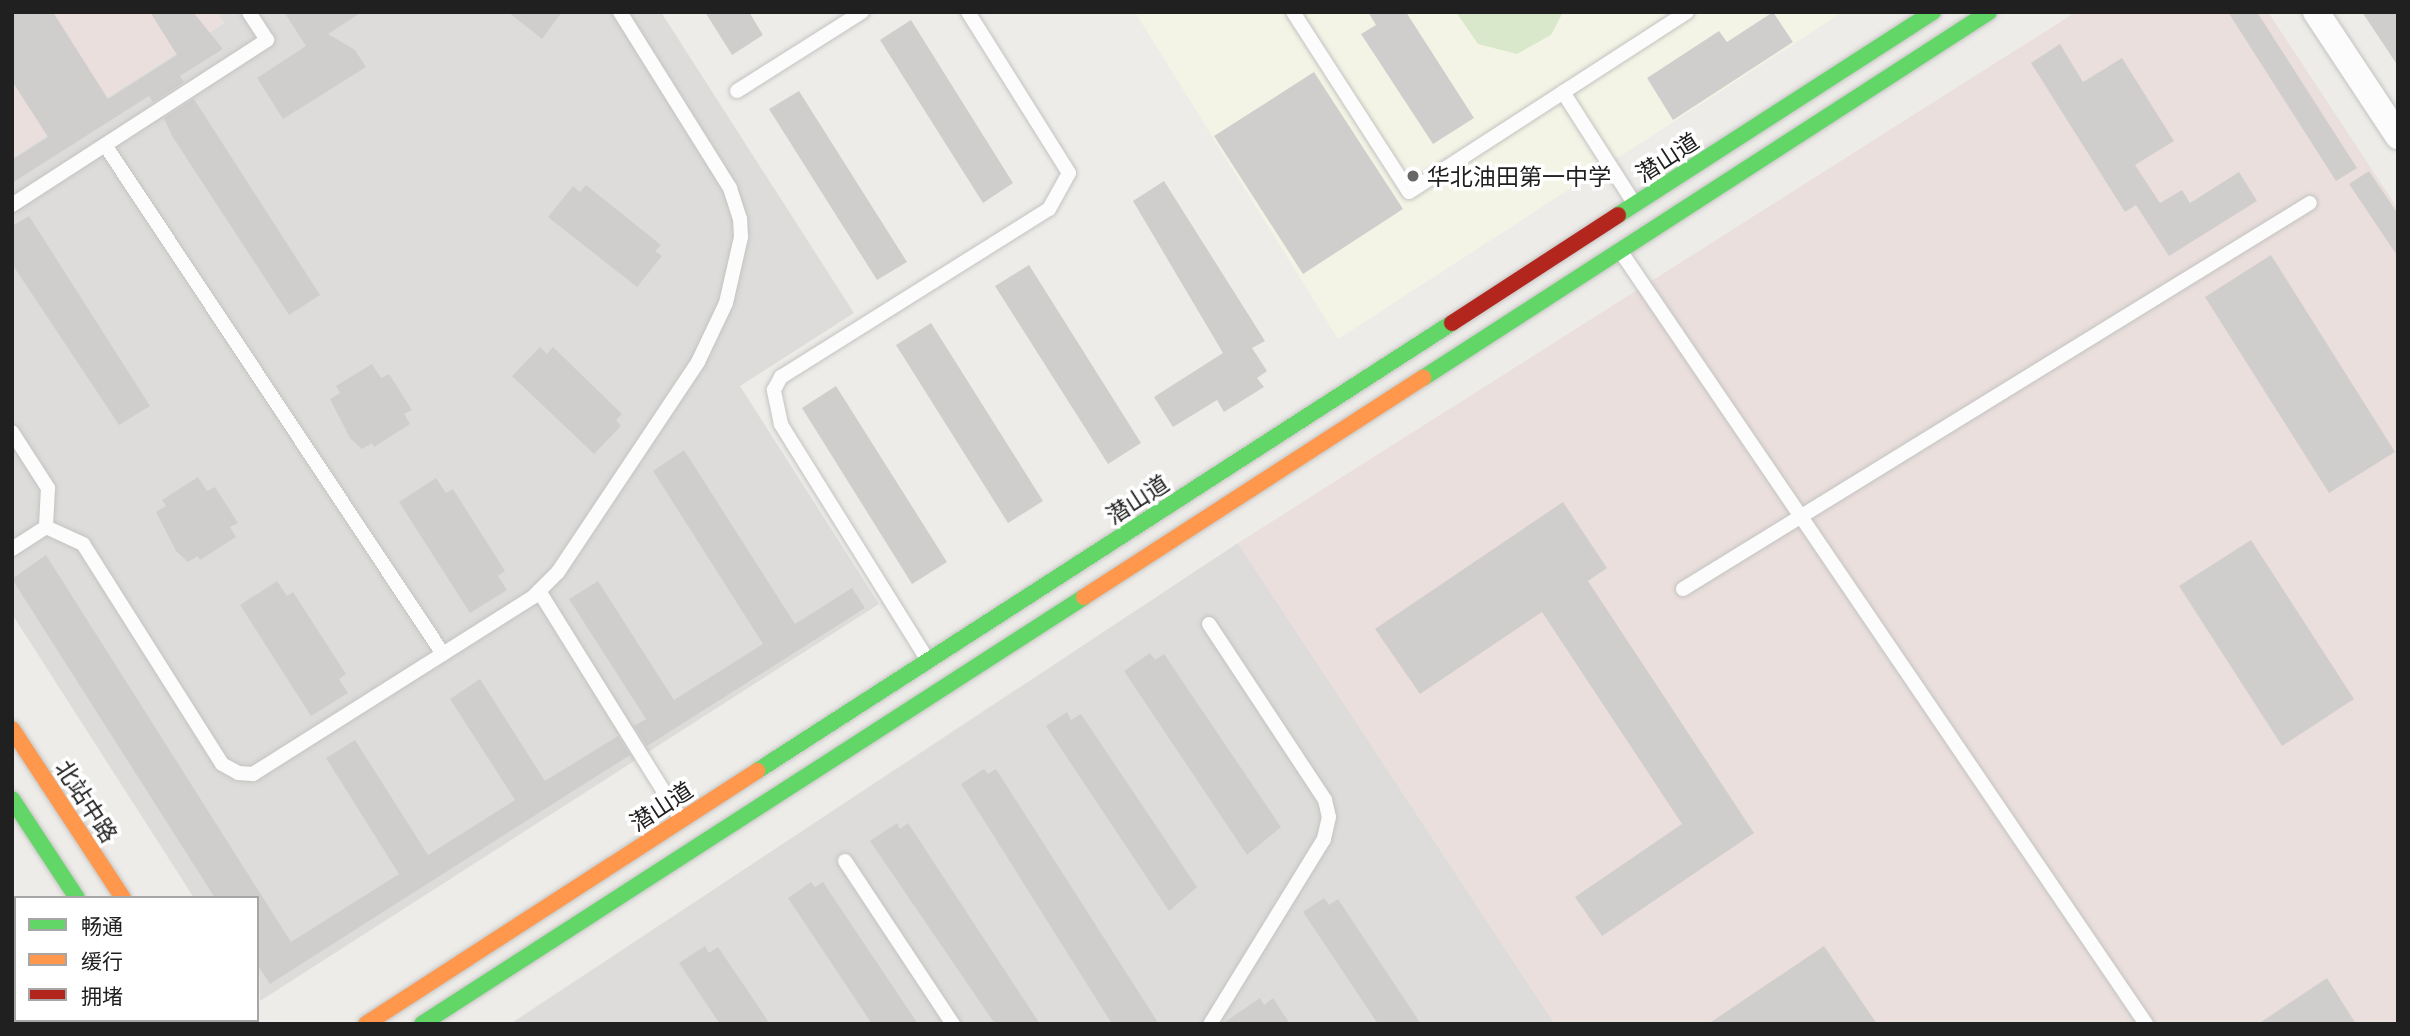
<!DOCTYPE html>
<html>
<head>
<meta charset="utf-8">
<style>
	body { margin:0 }
	#map { position:relative; width:2410px; height:1036px; overflow:hidden; background:#edece9; font-family:"Golos Text","Noto Sans SC",sans-serif }
	div>[style] { position:absolute }
	.residential>* { inset:0; background:#dddcda }
	.commercial>* { inset:0; background:#eadfdc }
	.education>* { inset:0; background:#f4f4e6 }
	.grass>* { inset:0; background:#d9e7cb }
	.building>* { inset:0; background:#d0cecc }
	.roads { filter:drop-shadow(0 0 2px #c3c3c1) drop-shadow(0 0 2px #c3c3c1) }
	.lane>* { height:14px; margin:-7px; padding:0 7px; transform-origin:7px; border-radius:7px; background:#fcfcfc }
	.street>* { height:26px; margin:-13px; padding:0 13px; transform-origin:13px; border-radius:13px; background:#fcfcfc }
	.fast>* { height:16px; margin:-8px; padding:0 8px; transform-origin:8px; border-radius:8px; background:#63d668 }
	.slow>* { height:16px; margin:-8px; padding:0 8px; transform-origin:8px; border-radius:8px; background:#ff974d }
	.jam>* { height:16px; margin:-8px; padding:0 8px; transform-origin:8px; border-radius:8px; background:#b3261e }
	.dots>* { width:19px; height:19px; translate:-50% -50%; box-sizing:border-box; border:4px solid #fff; border-radius:50% }
	span { translate:-50% -50%; white-space:nowrap; text-align:center; line-height:1.15; -webkit-text-stroke:7px #fff; paint-order:stroke }
	.street-label { font-size:23px; color:#202020 }
	.poi-label { font-size:23px; color:#202020 }
	.left { translate:0 -50%; text-align:left }
	.frame { position:absolute; inset:0; border:14px solid #202020; pointer-events:none }
	.legend { position:absolute; left:14px; top:896px; width:245px; height:126px; box-sizing:border-box; background:#fff; border:2px solid #a6a6a6; margin:0; padding:9px 12px; list-style:none; font-size:21px; color:#202020 }
	.legend li { display:flex; align-items:center; gap:14px; height:35px }
	.legend b { width:35px; border:2px solid #a6a6a6 }
</style>
</head>
<body>
<div id="map">
	<div class="residential">
		<i style="clip-path:polygon(217px 12px,661px 12px,854px 313px,740px 386px,879px 604px,260px 1001px,257px 898px,194px 898px,12px 614px,12px 158px,224px 23px)"></i>
		<i style="clip-path:polygon(1238px 543px,1555px 1024px,510px 1024px)"></i>
		<i style="clip-path:polygon(12px 953px,16px 1020px,58px 1024px,12px 1024px)"></i>
	</div>
	<div class="commercial">
		<i style="clip-path:polygon(12px 12px,217px 12px,224px 23px,12px 158px)"></i>
		<i style="clip-path:polygon(2076px 12px,2268px 12px,2398px 209px,2398px 1024px,1555px 1024px,1238px 543px)"></i>
	</div>
	<div class="education">
		<i style="clip-path:polygon(1135px 12px,1843px 12px,1338px 339px)"></i>
	</div>
	<div class="grass">
		<i style="clip-path:polygon(1456px 12px,1563px 12px,1551px 35px,1517px 54px,1478px 44px)"></i>
	</div>
	<div class="building">
		<i style="clip-path:polygon(12px 12px,53px 12px,108px 99px,177px 55px,150px 12px,193px 12px,223px 49px,180px 76px,184px 82px,153px 102px,149px 96px,12px 183px,12px 160px,48px 137px,12px 81px)"></i>
		<i style="clip-path:polygon(284px 12px,362px 12px,328px 34px,355px 50px,366px 67px,283px 119px,257px 78px,306px 46px)"></i>
		<i style="clip-path:polygon(508px 12px,562px 12px,542px 39px)"></i>
		<i style="clip-path:polygon(705px 12px,749px 12px,763px 35px,732px 55px)"></i>
		<i style="clip-path:polygon(1368px 12px,1406px 12px,1474px 118px,1433px 144px,1361px 34px,1376px 25px)"></i>
		<i style="clip-path:polygon(1773px 12px,1793px 42px,1673px 120px,1647px 78px,1719px 31px,1727px 42px)"></i>
		<i style="clip-path:polygon(2228px 12px,2257px 12px,2357px 168px,2336px 181px)"></i>
		<i style="clip-path:polygon(2362px 12px,2398px 12px,2398px 66px)"></i>
		<i style="clip-path:polygon(911px 20px,1013px 183px,983px 203px,880px 40px)"></i>
		<i style="clip-path:polygon(2060px 44px,2083px 82px,2122px 58px,2174px 141px,2135px 165px,2160px 203px,2182px 190px,2190px 203px,2239px 172px,2257px 201px,2169px 256px,2136px 205px,2125px 212px,2031px 63px)"></i>
		<i style="clip-path:polygon(1314px 72px,1403px 209px,1303px 274px,1214px 136px)"></i>
		<i style="clip-path:polygon(799px 91px,907px 262px,877px 280px,769px 109px)"></i>
		<i style="clip-path:polygon(194px 99px,320px 295px,289px 315px,172px 136px,164px 118px)"></i>
		<i style="clip-path:polygon(2369px 171px,2398px 214px,2398px 257px,2349px 184px)"></i>
		<i style="clip-path:polygon(1164px 181px,1265px 341px,1252px 348px,1267px 371px,1257px 378px,1264px 387px,1224px 412px,1217px 400px,1173px 427px,1154px 397px,1223px 353px,1133px 201px)"></i>
		<i style="clip-path:polygon(586px 185px,661px 245px,655px 251px,662px 256px,637px 287px,548px 217px,573px 186px,580px 192px)"></i>
		<i style="clip-path:polygon(29px 216px,150px 406px,119px 425px,12px 264px,12px 226px)"></i>
		<i style="clip-path:polygon(2271px 255px,2395px 452px,2329px 493px,2205px 297px)"></i>
		<i style="clip-path:polygon(1029px 265px,1141px 443px,1108px 464px,995px 286px)"></i>
		<i style="clip-path:polygon(931px 323px,1043px 501px,1008px 523px,896px 345px)"></i>
		<i style="clip-path:polygon(540px 347px,547px 354px,553px 347px,622px 414px,616px 420px,621px 426px,594px 454px,512px 376px)"></i>
		<i style="clip-path:polygon(372px 364px,381px 378px,389px 374px,412px 410px,404px 414px,410px 424px,374px 447px,372px 443px,362px 449px,350px 438px,330px 399px,340px 393px,336px 386px)"></i>
		<i style="clip-path:polygon(836px 386px,947px 562px,912px 584px,802px 408px)"></i>
		<i style="clip-path:polygon(684px 450px,795px 624px,852px 588px,865px 608px,647px 746px,634px 726px,646px 719px,569px 599px,598px 581px,674px 700px,763px 644px,653px 471px)"></i>
		<i style="clip-path:polygon(198px 477px,207px 491px,215px 487px,238px 523px,230px 527px,236px 537px,200px 560px,198px 556px,188px 562px,176px 551px,156px 512px,166px 506px,162px 500px)"></i>
		<i style="clip-path:polygon(436px 478px,446px 493px,453px 489px,505px 571px,498px 576px,507px 590px,470px 613px,399px 502px)"></i>
		<i style="clip-path:polygon(1563px 502px,1607px 568px,1588px 581px,1754px 833px,1602px 936px,1575px 897px,1682px 824px,1542px 612px,1420px 694px,1375px 629px)"></i>
		<i style="clip-path:polygon(2251px 540px,2354px 699px,2282px 746px,2179px 586px)"></i>
		<i style="clip-path:polygon(46px 555px,291px 942px,399px 874px,326px 758px,355px 740px,428px 855px,515px 800px,450px 699px,480px 679px,545px 781px,618px 736px,630px 755px,270px 984px,257px 964px,257px 898px,215px 898px,12px 579px)"></i>
		<i style="clip-path:polygon(277px 581px,287px 596px,293px 592px,346px 674px,339px 679px,348px 693px,311px 716px,240px 605px)"></i>
		<i style="clip-path:polygon(1150px 653px,1155px 660px,1164px 654px,1281px 827px,1247px 855px,1124px 671px)"></i>
		<i style="clip-path:polygon(1067px 712px,1071px 720px,1081px 714px,1197px 887px,1169px 911px,1046px 726px)"></i>
		<i style="clip-path:polygon(984px 769px,988px 774px,996px 769px,1159px 1024px,1112px 1024px,961px 784px)"></i>
		<i style="clip-path:polygon(897px 823px,900px 829px,908px 823px,1040px 1024px,995px 1024px,870px 841px)"></i>
		<i style="clip-path:polygon(811px 882px,815px 887px,823px 882px,918px 1024px,872px 1024px,788px 898px)"></i>
		<i style="clip-path:polygon(1324px 898px,1329px 905px,1338px 899px,1421px 1024px,1378px 1024px,1303px 912px)"></i>
		<i style="clip-path:polygon(705px 946px,709px 953px,718px 947px,770px 1024px,720px 1024px,679px 963px)"></i>
		<i style="clip-path:polygon(1824px 946px,1877px 1024px,1708px 1024px)"></i>
		<i style="clip-path:polygon(2327px 978px,2356px 1024px,2258px 1024px)"></i>
		<i style="clip-path:polygon(1260px 998px,1264px 1005px,1273px 998px,1290px 1024px,1222px 1024px)"></i>
	</div>
	<div class="roads">
		<div class="lane">
			<i style="left:1293px;top:12px;width:214px;rotate:57.2deg"></i>
			<i style="left:1409px;top:192px;width:331px;rotate:-32.9deg"></i>
			<i style="left:737px;top:91px;width:148px;rotate:-32.3deg"></i>
			<i style="left:1563px;top:92px;width:132px;rotate:57.4deg"></i>
			<i style="left:105px;top:145px;width:611px;rotate:56.41deg"></i>
			<i style="left:12px;top:205px;width:304px;rotate:-32.9deg"></i>
			<i style="left:267px;top:40px;width:33px;rotate:-123deg"></i>
			<i style="left:1621px;top:252px;width:934px;rotate:55.78deg"></i>
			<i style="left:12px;top:432px;width:67px;rotate:57.3deg"></i>
			<i style="left:48px;top:488px;width:39px;rotate:93deg"></i>
			<i style="left:46px;top:527px;width:41px;rotate:24.7deg"></i>
			<i style="left:83px;top:544px;width:260px;rotate:57.7deg"></i>
			<i style="left:222px;top:764px;width:18px;rotate:29deg"></i>
			<i style="left:238px;top:773px;width:15px;rotate:4deg"></i>
			<i style="left:253px;top:774px;width:331px;rotate:-32.3deg"></i>
			<i style="left:533px;top:597px;width:35px;rotate:-45deg"></i>
			<i style="left:558px;top:572px;width:252px;rotate:-56.3deg"></i>
			<i style="left:698px;top:362px;width:65px;rotate:-64.6deg"></i>
			<i style="left:726px;top:303px;width:68px;rotate:-77.2deg"></i>
			<i style="left:741px;top:237px;width:18px;rotate:-93deg"></i>
			<i style="left:740px;top:219px;width:33px;rotate:-108deg"></i>
			<i style="left:730px;top:188px;width:208px;rotate:-122deg"></i>
			<i style="left:12px;top:549px;width:40px;rotate:-32.9deg"></i>
			<i style="left:1683px;top:589px;width:736px;rotate:-31.62deg"></i>
			<i style="left:539px;top:591px;width:269px;rotate:58.1deg"></i>
			<i style="left:1209px;top:624px;width:211px;rotate:56.6deg"></i>
			<i style="left:1325px;top:800px;width:17px;rotate:77deg"></i>
			<i style="left:1329px;top:817px;width:23px;rotate:103deg"></i>
			<i style="left:1324px;top:839px;width:217px;rotate:121.6deg"></i>
			<i style="left:927px;top:659px;width:277px;rotate:-121.9deg"></i>
			<i style="left:781px;top:424px;width:35px;rotate:-102deg"></i>
			<i style="left:774px;top:390px;width:15px;rotate:-62deg"></i>
			<i style="left:781px;top:377px;width:316px;rotate:-32.1deg"></i>
			<i style="left:1049px;top:209px;width:41px;rotate:-60.9deg"></i>
			<i style="left:1069px;top:173px;width:190px;rotate:-122.1deg"></i>
			<i style="left:845px;top:861px;width:196px;rotate:56.5deg"></i>
		</div>
		<div class="street">
			<i style="left:2316px;top:12px;width:149px;rotate:56.5deg"></i>
		</div>
		<div class="fast">
			<i style="left:1618px;top:215px;width:375px;rotate:-32.8deg"></i>
			<i style="left:1423px;top:378px;width:674px;rotate:-32.89deg"></i>
			<i style="left:757px;top:771px;width:827px;rotate:-32.81deg"></i>
			<i style="left:12px;top:799px;width:118px;rotate:56.7deg"></i>
			<i style="left:203px;top:1020px;width:4px;rotate:63deg"></i>
			<i style="left:422px;top:1024px;width:788px;rotate:-32.82deg"></i>
		</div>
		<div class="slow">
			<i style="left:1084px;top:597px;width:404px;rotate:-32.9deg"></i>
			<i style="left:12px;top:729px;width:202px;rotate:56.7deg"></i>
			<i style="left:157px;top:1020px;width:4px;rotate:63deg"></i>
			<i style="left:366px;top:1024px;width:466px;rotate:-32.9deg"></i>
		</div>
		<div class="jam">
			<i style="left:1452px;top:323px;width:198px;rotate:-33deg"></i>
		</div>
	</div>
	<div class="dots">
		<i style="left:1413px;top:176px;background:#686766"></i>
	</div>
	<div class="street-label">
		<span style="left:1667px;top:157px;rotate:-33deg">潜山道</span>
		<span style="left:1137px;top:499px;rotate:-33deg">潜山道</span>
		<span style="left:87px;top:801px;rotate:57deg">北站中路</span>
		<span style="left:661px;top:806px;rotate:-33deg">潜山道</span>
	</div>
	<div class="poi-label">
		<span class="left" style="left:1427px;top:176px">华北油田第一中学</span>
	</div>
	<div class="frame"></div>
	<ul class="legend">
	<li><b style="height:9px;background:#63d668"></b>畅通</li>
	<li><b style="height:9px;background:#ff974d"></b>缓行</li>
	<li><b style="height:9px;background:#b3261e"></b>拥堵</li>
	</ul>
</div>
</body>
</html>
